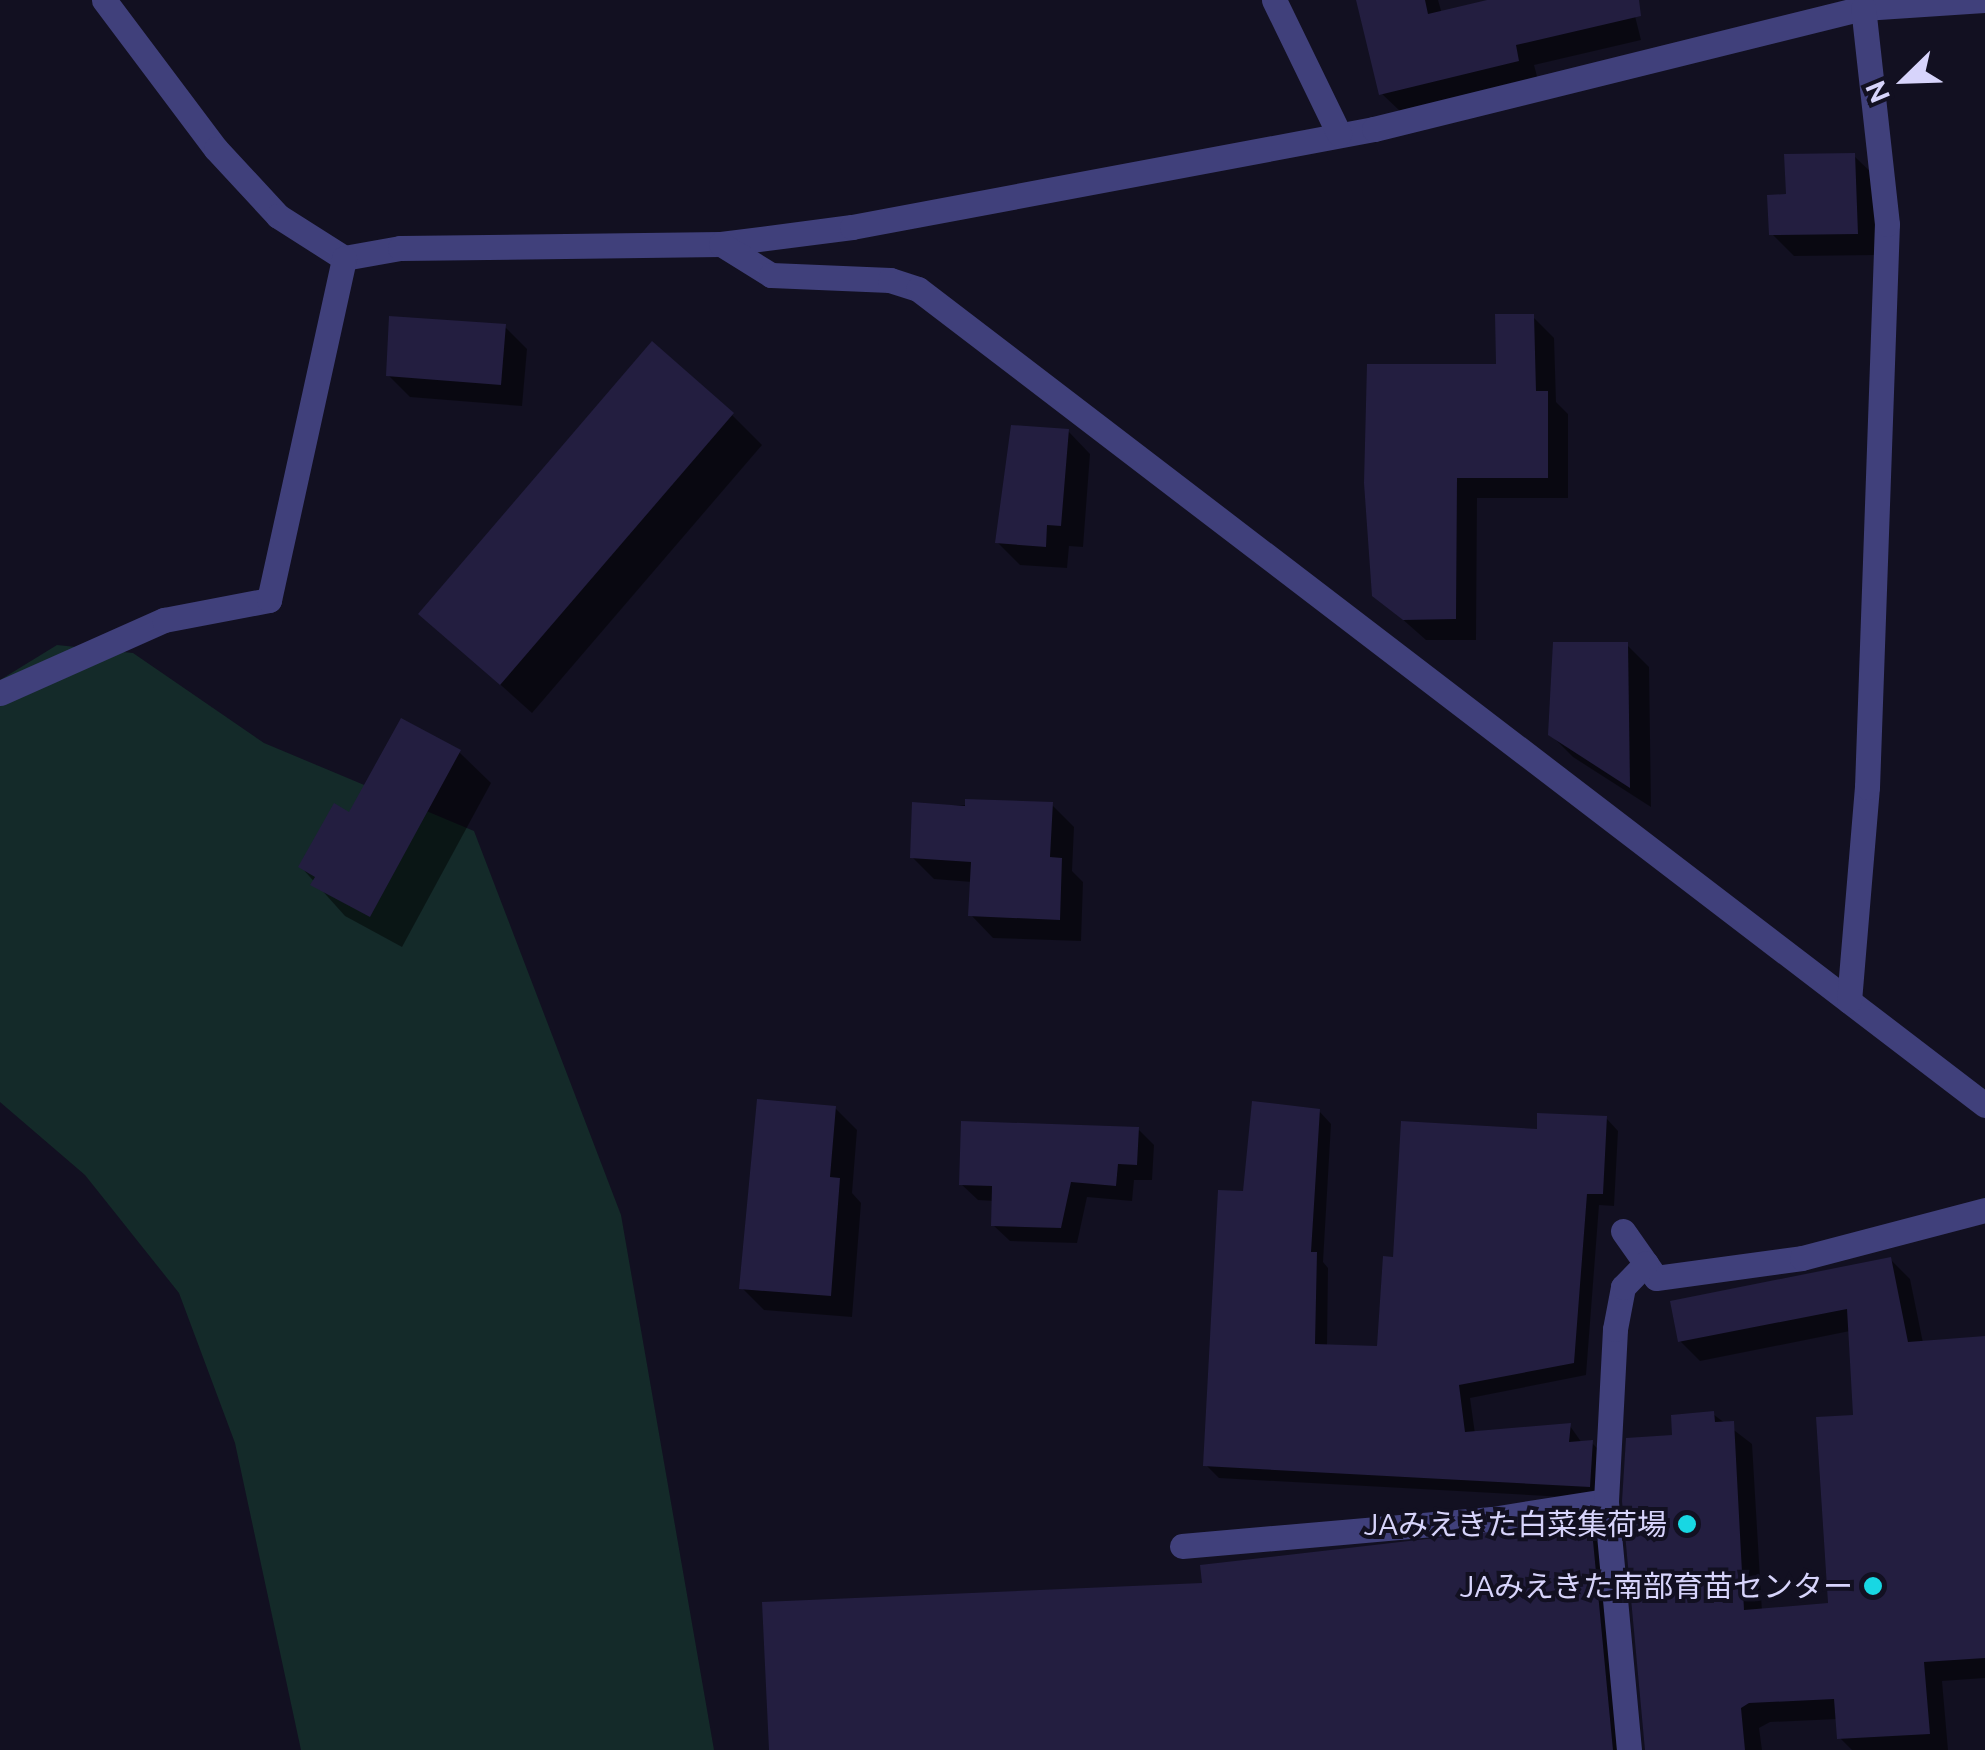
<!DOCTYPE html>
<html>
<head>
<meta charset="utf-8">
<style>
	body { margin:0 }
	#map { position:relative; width:1985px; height:1750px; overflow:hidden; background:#121021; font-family:Ubuntu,"Noto Sans JP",sans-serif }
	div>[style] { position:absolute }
	.green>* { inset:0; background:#142a29 }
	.shadow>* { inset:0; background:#0007 }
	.building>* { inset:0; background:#231e40 }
	.minor>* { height:25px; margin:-12.5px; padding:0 12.5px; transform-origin:12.5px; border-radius:12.5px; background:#40407b }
	.dots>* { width:28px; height:28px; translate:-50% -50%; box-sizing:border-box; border:5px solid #121021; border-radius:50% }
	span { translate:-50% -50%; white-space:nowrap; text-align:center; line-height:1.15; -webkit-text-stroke:8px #121021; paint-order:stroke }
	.poi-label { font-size:30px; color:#d7d4fb }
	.right { translate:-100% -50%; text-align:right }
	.north { position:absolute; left:1855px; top:30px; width:100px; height:100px; -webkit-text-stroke:8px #121021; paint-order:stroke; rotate:247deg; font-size:28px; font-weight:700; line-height:40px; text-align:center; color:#d7d4fb }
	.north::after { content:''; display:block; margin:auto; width:35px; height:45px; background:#d7d4fb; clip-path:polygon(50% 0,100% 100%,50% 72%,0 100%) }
</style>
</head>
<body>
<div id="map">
	<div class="green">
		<i style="clip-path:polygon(57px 645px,133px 653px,264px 743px,474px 831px,621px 1215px,714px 1750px,301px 1750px,235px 1443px,179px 1293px,85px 1175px,0 1102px,0 680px)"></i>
	</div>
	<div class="shadow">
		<i style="clip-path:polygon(1358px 0,1438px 0,1442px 14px,1497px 0,1631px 0,1641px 40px,1534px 65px,1538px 80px,1402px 113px,1381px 93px)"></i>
		<i style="clip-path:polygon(1854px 156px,1877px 178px,1879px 255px,1794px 256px,1772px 234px,1788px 196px)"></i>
		<i style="clip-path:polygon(1533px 317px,1554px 338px,1556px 402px,1568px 414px,1568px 498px,1477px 498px,1476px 640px,1426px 640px,1375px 595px,1498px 366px)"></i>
		<i style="clip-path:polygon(505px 327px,527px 349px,522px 406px,410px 397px,388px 375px)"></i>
		<i style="clip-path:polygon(732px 415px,762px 445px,532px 713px,421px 613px)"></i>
		<i style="clip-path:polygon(1068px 431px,1090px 454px,1083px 547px,1069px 546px,1067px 568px,1020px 565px,997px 542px)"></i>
		<i style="clip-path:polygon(1627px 645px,1649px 667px,1651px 807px,1573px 757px,1550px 734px)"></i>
		<i style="clip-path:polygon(459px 752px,491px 783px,402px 947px,345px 916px,301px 867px,350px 816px)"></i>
		<i style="clip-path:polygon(914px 805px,1052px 805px,1074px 827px,1072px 871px,1083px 882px,1081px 941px,993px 938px,971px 915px,972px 882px,934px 879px,912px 857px)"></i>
		<i style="clip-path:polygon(835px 1108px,857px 1130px,852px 1193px,861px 1203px,852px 1317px,764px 1310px,742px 1288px)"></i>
		<i style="clip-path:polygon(1319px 1111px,1331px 1124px,1323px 1262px,1328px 1268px,1327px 1347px,1379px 1349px,1396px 1259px,1539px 1132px,1606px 1118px,1618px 1131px,1614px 1206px,1599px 1205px,1586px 1375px,1470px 1398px,1475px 1434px,1570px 1426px,1582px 1443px,1592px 1443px,1604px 1455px,1602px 1499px,1219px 1478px,1206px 1465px,1245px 1193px)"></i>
		<i style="clip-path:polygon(1138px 1129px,1154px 1145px,1152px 1180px,1134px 1180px,1132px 1201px,1087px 1197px,1077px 1243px,1010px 1241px,993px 1225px,994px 1201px,978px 1200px,961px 1184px)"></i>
		<i style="clip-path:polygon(1890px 1259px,1910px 1279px,1923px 1343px,1985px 1339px,1985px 1678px,1942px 1681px,1948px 1750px,1852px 1750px,1840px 1738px,1838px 1719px,1770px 1722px,1759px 1728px,1762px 1750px,1647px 1750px,1675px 1437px,1713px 1414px,1752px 1444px,1762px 1612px,1831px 1606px,1856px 1418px,1850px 1331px,1700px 1361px,1680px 1341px)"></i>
		<i style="clip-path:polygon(1590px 1522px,1610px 1542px,1629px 1750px,771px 1750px,1204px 1585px)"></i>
	</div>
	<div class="building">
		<i style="clip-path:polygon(1356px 0,1425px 0,1428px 14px,1487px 0,1639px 0,1641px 16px,1516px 45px,1519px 61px,1379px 95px)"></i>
		<i style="clip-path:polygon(1855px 153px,1858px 234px,1769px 235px,1767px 195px,1786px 194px,1784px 154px)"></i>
		<i style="clip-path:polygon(1495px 314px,1534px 314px,1536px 391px,1548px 391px,1548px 478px,1457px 478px,1456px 619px,1403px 620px,1372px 596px,1364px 483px,1367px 364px,1496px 364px)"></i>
		<i style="clip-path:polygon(389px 316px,506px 324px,501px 385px,386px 376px)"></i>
		<i style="clip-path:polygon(652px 341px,734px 413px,500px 685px,418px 614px)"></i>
		<i style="clip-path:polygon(1011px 425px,1069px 429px,1061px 526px,1047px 525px,1046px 547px,995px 543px)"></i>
		<i style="clip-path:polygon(1553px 642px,1628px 642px,1630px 788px,1548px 735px)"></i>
		<i style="clip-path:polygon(401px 718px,461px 750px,370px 917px,310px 885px,315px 877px,298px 867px,334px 803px,349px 812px)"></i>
		<i style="clip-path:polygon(965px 799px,1053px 802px,1050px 857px,1062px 858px,1060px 920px,968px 916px,971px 862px,910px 858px,912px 802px,965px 806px)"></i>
		<i style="clip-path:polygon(757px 1099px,836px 1106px,830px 1177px,840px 1178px,831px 1296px,739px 1289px)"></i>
		<i style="clip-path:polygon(1252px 1101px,1320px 1109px,1311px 1252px,1317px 1252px,1315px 1344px,1377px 1346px,1383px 1256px,1393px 1257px,1401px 1121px,1537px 1129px,1537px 1113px,1607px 1116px,1603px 1194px,1587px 1194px,1574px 1363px,1459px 1385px,1465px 1432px,1571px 1423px,1569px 1442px,1593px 1440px,1590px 1487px,1203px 1466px,1218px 1190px,1243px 1191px)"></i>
		<i style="clip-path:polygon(961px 1121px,1139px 1127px,1137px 1165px,1118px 1164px,1116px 1186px,1071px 1182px,1061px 1228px,991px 1226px,992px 1186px,959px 1185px)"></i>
		<i style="clip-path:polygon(1891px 1257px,1908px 1342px,1985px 1336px,1985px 1658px,1924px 1662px,1930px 1734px,1837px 1739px,1834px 1699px,1749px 1703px,1741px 1708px,1745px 1750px,1645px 1750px,1622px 1501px,1626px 1438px,1672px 1435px,1671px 1415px,1714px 1411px,1715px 1422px,1734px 1421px,1744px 1610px,1828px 1603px,1816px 1417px,1853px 1415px,1847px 1309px,1678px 1342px,1670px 1301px)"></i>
		<i style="clip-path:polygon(1591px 1520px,1613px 1750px,769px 1750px,762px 1602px,1202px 1583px,1200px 1565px)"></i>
	</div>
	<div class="minor">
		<i style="left:104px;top:0;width:186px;rotate:53.1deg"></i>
		<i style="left:216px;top:149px;width:91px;rotate:47.2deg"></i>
		<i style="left:278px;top:216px;width:78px;rotate:32.5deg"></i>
		<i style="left:344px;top:258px;width:57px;rotate:-10.1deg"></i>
		<i style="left:400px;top:248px;width:321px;rotate:-0.7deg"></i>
		<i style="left:721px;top:244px;width:132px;rotate:-7.4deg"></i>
		<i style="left:852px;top:227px;width:531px;rotate:-10.63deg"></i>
		<i style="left:1374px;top:129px;width:504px;rotate:-13.9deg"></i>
		<i style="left:1863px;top:8px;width:122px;rotate:-3.8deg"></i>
		<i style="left:1274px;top:0;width:149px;rotate:64.1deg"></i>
		<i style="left:721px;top:244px;width:59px;rotate:31.8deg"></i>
		<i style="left:771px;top:275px;width:119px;rotate:2.4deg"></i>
		<i style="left:890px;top:280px;width:29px;rotate:18deg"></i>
		<i style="left:918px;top:289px;width:1343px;rotate:37.41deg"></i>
		<i style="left:0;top:693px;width:180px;rotate:-24deg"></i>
		<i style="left:164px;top:620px;width:107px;rotate:-10.8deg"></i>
		<i style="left:269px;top:600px;width:350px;rotate:-77.6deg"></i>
		<i style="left:1849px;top:1001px;width:215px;rotate:-85.2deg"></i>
		<i style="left:1867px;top:787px;width:563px;rotate:-87.97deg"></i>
		<i style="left:1887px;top:224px;width:217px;rotate:-96.3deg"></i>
		<i style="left:1623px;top:1231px;width:57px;rotate:54.9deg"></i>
		<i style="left:1656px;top:1278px;width:147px;rotate:-7.8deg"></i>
		<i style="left:1802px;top:1258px;width:189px;rotate:-14.7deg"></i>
		<i style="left:1182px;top:1546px;width:311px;rotate:-5deg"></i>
		<i style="left:1492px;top:1519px;width:115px;rotate:-9deg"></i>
		<i style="left:1629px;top:1750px;width:250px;rotate:-95.3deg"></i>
		<i style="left:1606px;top:1501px;width:172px;rotate:-87deg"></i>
		<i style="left:1615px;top:1329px;width:43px;rotate:-79.2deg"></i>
		<i style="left:1623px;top:1287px;width:33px;rotate:-46deg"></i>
	</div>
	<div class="dots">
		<i style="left:1687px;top:1524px;background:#18d7e3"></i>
		<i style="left:1873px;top:1586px;background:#18d7e3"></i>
	</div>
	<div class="poi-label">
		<span class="right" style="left:1667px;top:1524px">JAみえきた白菜集荷場</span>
		<span class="right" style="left:1853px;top:1586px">JAみえきた南部育苗センター</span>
	</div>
	<div class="north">N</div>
</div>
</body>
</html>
